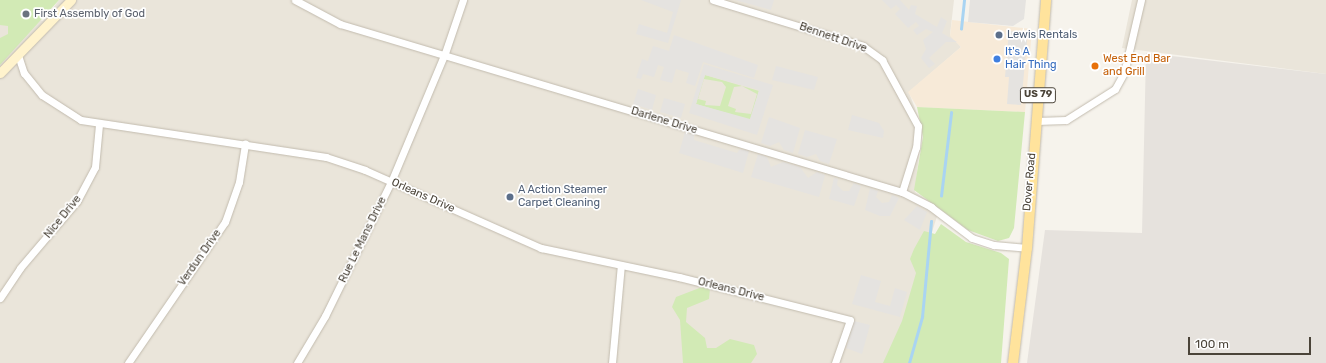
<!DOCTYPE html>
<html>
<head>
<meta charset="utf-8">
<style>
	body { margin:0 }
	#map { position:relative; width:1326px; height:363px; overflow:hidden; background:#f6f3ec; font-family:Rubik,sans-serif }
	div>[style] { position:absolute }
	.residential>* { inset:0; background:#eae5da }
	.commercial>* { inset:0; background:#f7ead8 }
	.industrial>* { inset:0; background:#e6e2dd }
	.green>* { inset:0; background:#d2eab5 }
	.parking>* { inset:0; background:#e5e3e0 }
	.stream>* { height:2.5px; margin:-1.25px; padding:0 1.25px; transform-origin:1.25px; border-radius:1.25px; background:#a9d4f2 }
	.roads { filter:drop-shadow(0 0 1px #c2bbae) drop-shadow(0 0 1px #c2bbae) }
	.street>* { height:7px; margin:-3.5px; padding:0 3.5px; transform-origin:3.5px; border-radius:3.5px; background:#fff }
	.secondary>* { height:9px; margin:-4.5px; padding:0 4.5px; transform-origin:4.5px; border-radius:4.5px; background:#fff3cd }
	.primary>* { height:10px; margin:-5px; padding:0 5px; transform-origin:5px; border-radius:5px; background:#ffe39c }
	.dots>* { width:11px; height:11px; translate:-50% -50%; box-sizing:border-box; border:2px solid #fff; border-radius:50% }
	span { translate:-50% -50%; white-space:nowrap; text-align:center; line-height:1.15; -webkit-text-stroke:3.5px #fff; paint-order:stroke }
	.shield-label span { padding:1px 3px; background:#fff; border:1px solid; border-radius:3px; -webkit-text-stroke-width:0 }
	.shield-label { font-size:10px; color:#4b4439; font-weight:700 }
	.worship-label { font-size:11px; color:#5b616d }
	.left { translate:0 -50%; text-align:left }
	.service-label { font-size:11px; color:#4e5e75 }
	.street-label { font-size:11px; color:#4b4439 }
	.shop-label { font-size:11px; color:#366cbe }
	.food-label { font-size:11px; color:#c56008 }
	.scale { position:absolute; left:1188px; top:337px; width:123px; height:18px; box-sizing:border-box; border:2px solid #4b4439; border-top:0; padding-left:5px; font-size:12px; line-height:14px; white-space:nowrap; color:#4b4439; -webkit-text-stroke:3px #fff; paint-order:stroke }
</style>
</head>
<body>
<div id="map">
	<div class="residential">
		<i style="clip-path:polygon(59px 0,954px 0,950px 35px,961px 47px,909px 92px,922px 128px,915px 192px,940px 207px,890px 363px,0 363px,0 8px,43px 21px)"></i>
		<i style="clip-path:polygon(1132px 0,1326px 0,1326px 74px,1122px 48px)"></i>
	</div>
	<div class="commercial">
		<i style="clip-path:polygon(952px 20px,1032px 29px,1025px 112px,917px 107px,908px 92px,961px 47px,950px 36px)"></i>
	</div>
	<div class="industrial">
		<i style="clip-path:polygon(1146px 53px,1326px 74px,1326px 363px,1027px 363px,1045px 230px,1142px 233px)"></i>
	</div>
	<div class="green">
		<i style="clip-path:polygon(0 0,59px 0,0 65px,0 38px,8px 34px,8px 26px,0 25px)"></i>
		<i style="clip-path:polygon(evenodd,705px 75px,759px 91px,750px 120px,696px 104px,705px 75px,704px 79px,722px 82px,726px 87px,720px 106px,705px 105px,706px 101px,698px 99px,704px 79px,705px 75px,742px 86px,757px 94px,751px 114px,735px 112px,736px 109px,728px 106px,734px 87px,742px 86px)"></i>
		<i style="clip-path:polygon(917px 107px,1025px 112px,1014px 228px,1009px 238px,998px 241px,968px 230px,914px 190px,923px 137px)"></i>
		<i style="clip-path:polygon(941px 224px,966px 242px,1001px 253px,1009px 259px,1001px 363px,883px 363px,902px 321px,916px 273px,910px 259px,914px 249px,924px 231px,935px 234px)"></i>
		<i style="clip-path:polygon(702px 287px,710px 288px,709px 299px,687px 308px,686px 322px,705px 338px,707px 348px,716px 348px,730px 339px,754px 345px,757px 354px,751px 363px,683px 363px,680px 320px,672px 307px,676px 297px)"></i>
	</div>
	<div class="parking">
		<i style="clip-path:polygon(641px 0,681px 0,668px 43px,636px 34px,639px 24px,667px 33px,673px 12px)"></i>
		<i style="clip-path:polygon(735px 0,774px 0,771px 10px)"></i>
		<i style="clip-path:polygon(882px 0,900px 0,909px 10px,911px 5px,917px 6px,915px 14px,937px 27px,941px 17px,947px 21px,942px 33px,957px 42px,946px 42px,929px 58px,935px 64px,929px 68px,921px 58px,926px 49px,923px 40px,933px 32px,926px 29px,917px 35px,913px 30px,919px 26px,916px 22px,908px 28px,895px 14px,900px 9px,896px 5px,891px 9px)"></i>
		<i style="clip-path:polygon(970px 0,1026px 0,1024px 19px,1013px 26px,968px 22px)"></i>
		<i style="clip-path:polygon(1009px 31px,1021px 32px,1027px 41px,1021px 105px,1007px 104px,1009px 77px,1005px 77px)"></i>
		<i style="clip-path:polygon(674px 35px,758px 65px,754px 78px,703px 62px,695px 86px,686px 83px,689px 73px,676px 69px,672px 83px,660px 80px,664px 67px,658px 65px,654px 77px,643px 74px,641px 79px,636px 78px,642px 59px,648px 61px,653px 46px,669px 51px)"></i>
		<i style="clip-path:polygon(evenodd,704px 64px,773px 85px,757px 135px,689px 113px,704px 64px,705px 75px,759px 90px,750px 119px,696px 104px,705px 75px)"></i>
		<i style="clip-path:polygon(776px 66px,818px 77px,814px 90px,772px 80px)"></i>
		<i style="clip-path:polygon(638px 89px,656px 95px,652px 110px,633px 104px)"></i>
		<i style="clip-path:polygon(664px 98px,685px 104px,681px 118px,660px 112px)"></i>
		<i style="clip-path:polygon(852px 115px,879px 123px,884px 131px,883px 138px,848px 130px)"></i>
		<i style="clip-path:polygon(769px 117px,800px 128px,793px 153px,784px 150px,779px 142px,770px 146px,761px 143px)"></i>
		<i style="clip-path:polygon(805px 130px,837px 139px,829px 164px,820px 161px,816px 154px,807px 157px,798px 154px)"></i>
		<i style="clip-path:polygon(685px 132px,694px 135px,694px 140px,737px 153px,740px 149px,749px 151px,743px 173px,679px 153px)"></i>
		<i style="clip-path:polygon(758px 154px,767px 157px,771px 167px,783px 162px,800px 167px,808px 178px,817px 172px,825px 175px,819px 197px,751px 177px)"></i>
		<i style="clip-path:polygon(834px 178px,838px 179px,837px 185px,843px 191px,849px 191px,854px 183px,861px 186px,854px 206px,829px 199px)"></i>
		<i style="clip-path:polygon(870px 188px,878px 191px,876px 197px,882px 203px,889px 202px,892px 195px,899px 198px,890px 216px,880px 216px,865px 210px)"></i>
		<i style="clip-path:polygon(917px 206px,927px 212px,920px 230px,904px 220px)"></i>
		<i style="clip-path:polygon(861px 275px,881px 281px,875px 302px,890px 306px,895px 288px,907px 292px,900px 317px,852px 304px)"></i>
		<i style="clip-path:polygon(854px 321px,870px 325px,862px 354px,846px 348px)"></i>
	</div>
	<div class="stream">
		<i style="left:961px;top:29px;width:29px;rotate:-84deg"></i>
		<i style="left:941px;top:196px;width:84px;rotate:-83.1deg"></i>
		<i style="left:909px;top:363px;width:48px;rotate:-74.2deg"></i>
		<i style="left:922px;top:317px;width:96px;rotate:-84.6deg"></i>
	</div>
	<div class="roads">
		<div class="street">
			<i style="left:295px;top:0;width:51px;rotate:28.1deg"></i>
			<i style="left:340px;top:24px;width:587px;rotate:16.64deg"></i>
			<i style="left:902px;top:192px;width:33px;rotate:27deg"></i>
			<i style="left:931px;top:207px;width:51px;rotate:37.1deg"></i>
			<i style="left:972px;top:238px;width:23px;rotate:18deg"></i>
			<i style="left:994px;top:245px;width:33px;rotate:5deg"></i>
			<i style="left:713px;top:0;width:157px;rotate:17deg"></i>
			<i style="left:863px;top:46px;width:24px;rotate:36deg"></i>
			<i style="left:882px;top:60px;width:75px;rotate:61.4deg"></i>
			<i style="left:918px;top:126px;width:21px;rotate:95deg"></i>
			<i style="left:916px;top:147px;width:47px;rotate:107.3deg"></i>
			<i style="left:18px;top:55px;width:19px;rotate:72deg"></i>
			<i style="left:24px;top:73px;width:28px;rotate:51deg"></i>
			<i style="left:42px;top:95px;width:46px;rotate:32.7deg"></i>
			<i style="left:81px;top:120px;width:248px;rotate:8.6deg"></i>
			<i style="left:326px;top:157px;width:41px;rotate:18.4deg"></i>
			<i style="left:365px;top:170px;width:193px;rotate:23.9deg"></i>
			<i style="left:541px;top:248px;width:141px;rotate:11.9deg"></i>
			<i style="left:679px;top:277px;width:176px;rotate:14.1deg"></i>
			<i style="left:850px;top:320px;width:46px;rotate:109.2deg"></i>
			<i style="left:1036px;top:121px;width:30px;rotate:-2deg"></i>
			<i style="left:1066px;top:120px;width:58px;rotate:-32.3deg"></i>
			<i style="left:1115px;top:89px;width:18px;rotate:-61deg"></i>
			<i style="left:1124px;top:73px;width:75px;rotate:-76.9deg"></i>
			<i style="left:0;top:298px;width:36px;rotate:-56deg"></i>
			<i style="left:20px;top:268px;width:88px;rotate:-49.6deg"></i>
			<i style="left:77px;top:201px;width:38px;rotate:-62deg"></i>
			<i style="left:95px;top:167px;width:42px;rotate:-84.6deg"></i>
			<i style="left:128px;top:363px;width:171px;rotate:-55.5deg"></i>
			<i style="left:225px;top:222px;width:42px;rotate:-70.7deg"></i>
			<i style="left:239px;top:182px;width:39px;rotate:-81deg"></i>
			<i style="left:297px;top:363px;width:55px;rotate:-59.2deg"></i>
			<i style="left:325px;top:316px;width:149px;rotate:-63.8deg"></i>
			<i style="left:391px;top:182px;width:140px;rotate:-67.3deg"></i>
			<i style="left:445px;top:53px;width:56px;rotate:-71.2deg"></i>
			<i style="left:612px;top:363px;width:98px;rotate:-84.8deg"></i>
		</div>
		<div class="secondary">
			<i style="left:0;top:73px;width:102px;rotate:-45.8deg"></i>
		</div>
		<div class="primary">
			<i style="left:1013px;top:363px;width:116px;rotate:-83.1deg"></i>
			<i style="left:1027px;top:248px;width:249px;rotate:-85.6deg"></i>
		</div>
	</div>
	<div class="dots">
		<i style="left:26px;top:14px;background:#6b7280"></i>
		<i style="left:999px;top:35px;background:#5c6f8a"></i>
		<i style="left:997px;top:59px;background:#3f7fe0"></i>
		<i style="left:1095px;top:66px;background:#e8710a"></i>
		<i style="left:510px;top:197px;background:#5c6f8a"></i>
	</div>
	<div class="shield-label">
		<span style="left:1038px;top:95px">US 79</span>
	</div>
	<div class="worship-label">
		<span class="left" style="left:34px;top:14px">First Assembly of God</span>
	</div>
	<div class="service-label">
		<span class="left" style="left:1007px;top:35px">Lewis Rentals</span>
		<span class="left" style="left:518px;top:197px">A Action Steamer<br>Carpet Cleaning</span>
	</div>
	<div class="street-label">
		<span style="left:833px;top:38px;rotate:19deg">Bennett Drive</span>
		<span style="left:664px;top:121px;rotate:17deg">Darlene Drive</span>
		<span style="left:1030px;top:182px;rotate:-85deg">Dover Road</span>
		<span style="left:423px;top:196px;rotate:24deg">Orleans Drive</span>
		<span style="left:63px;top:217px;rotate:-51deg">Nice Drive</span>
		<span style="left:363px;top:240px;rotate:-64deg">Rue Le Mans Drive</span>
		<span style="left:200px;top:258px;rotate:-55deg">Verdun Drive</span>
		<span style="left:731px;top:290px;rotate:14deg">Orleans Drive</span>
	</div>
	<div class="shop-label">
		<span class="left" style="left:1005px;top:59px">It's A<br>Hair Thing</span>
	</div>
	<div class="food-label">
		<span class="left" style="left:1103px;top:66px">West End Bar<br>and Grill</span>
	</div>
	<div class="scale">100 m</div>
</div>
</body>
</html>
